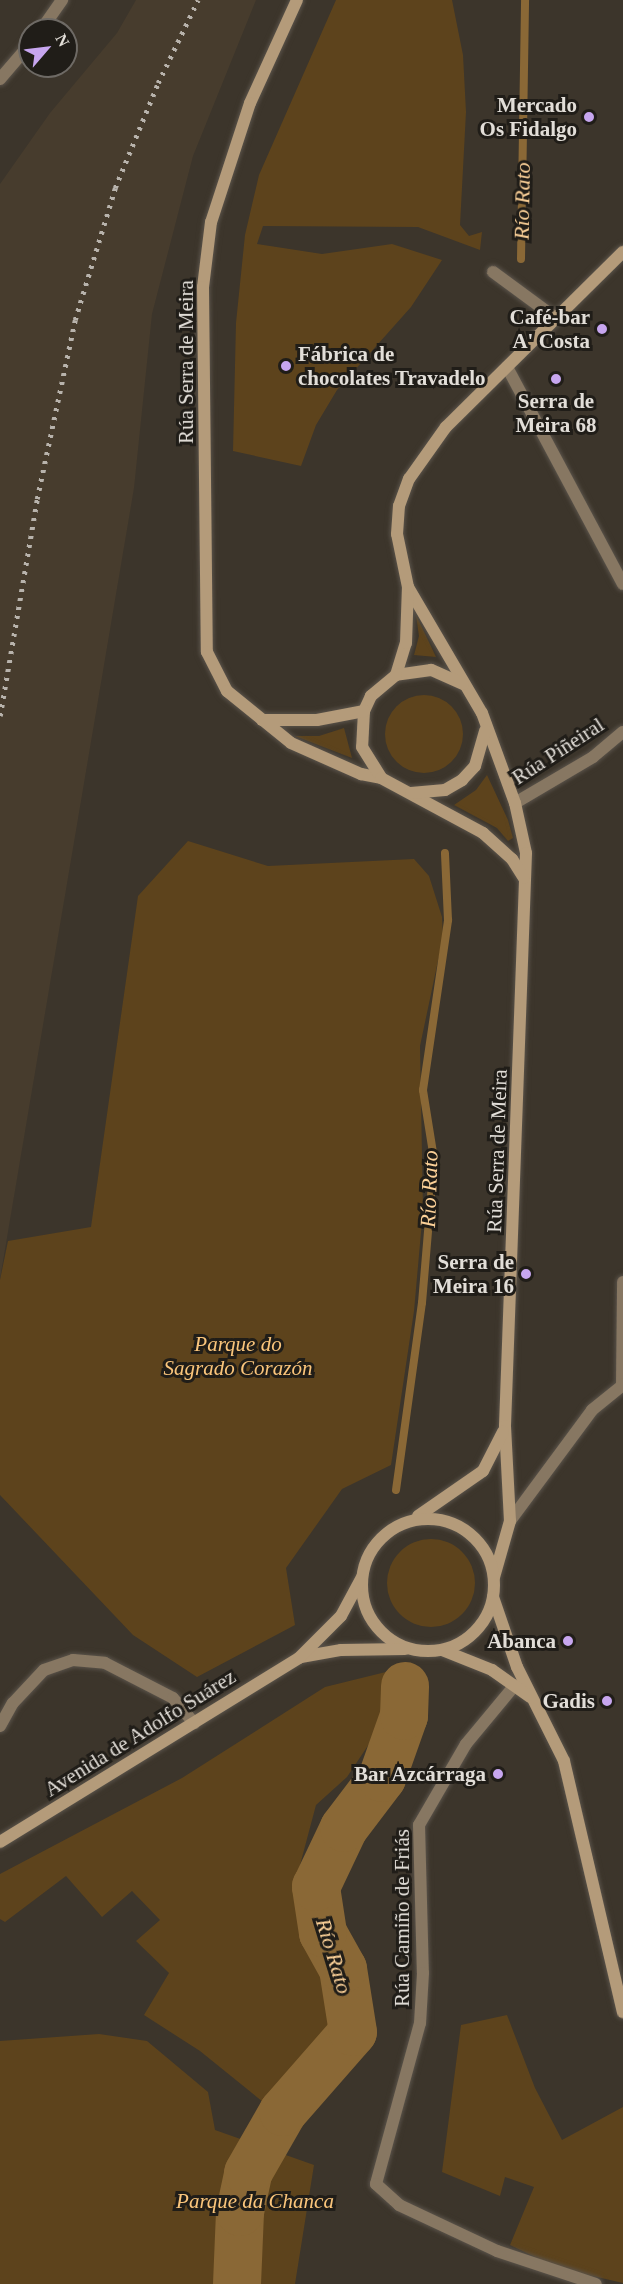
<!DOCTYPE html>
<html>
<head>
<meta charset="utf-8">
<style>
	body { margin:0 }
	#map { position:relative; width:623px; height:2284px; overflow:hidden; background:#3c352b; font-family:Georgia,serif }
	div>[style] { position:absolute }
	.built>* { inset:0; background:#473c2d }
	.green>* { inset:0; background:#5d431c }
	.round { border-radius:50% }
	.stream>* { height:8px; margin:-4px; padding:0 4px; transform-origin:4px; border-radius:4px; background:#8a6836 }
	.river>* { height:48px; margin:-24px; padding:0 24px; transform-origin:24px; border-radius:24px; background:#8a6836 }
	.roads { filter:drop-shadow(0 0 2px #5a534a) drop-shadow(0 0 2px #5a534a) }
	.street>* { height:12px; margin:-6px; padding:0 6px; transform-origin:6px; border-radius:6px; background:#877762 }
	.secondary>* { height:12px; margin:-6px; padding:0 6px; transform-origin:6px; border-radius:6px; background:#b49b7a }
	.secondary>.ring { margin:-6px; padding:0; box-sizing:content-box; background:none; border:12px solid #b49b7a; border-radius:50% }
	.rail>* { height:4.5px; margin-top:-2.25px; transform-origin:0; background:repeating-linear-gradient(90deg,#b8b3ac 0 3px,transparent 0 9px) }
	.dots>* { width:16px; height:16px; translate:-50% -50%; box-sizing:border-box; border:3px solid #201d18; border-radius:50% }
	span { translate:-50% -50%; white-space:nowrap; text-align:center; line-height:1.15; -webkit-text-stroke:6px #201d18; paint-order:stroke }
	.poi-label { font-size:21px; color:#e2ded8; font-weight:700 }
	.right { translate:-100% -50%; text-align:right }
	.left { translate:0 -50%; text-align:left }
	.street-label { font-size:21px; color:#e2ded8 }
	.park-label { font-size:21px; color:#fac57b; font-style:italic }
	.water-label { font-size:22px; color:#fcd198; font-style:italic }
	.north { position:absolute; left:18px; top:18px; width:60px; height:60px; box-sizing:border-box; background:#201d18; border:2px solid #6e6a65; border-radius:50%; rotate:62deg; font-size:16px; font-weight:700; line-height:24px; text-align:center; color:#e2ded8 }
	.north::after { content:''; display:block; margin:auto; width:21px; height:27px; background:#c7a6ef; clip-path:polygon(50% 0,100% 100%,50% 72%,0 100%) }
</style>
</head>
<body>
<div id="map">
	<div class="built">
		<i style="clip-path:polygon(136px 0,256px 0,193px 156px,152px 314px,134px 488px,0 1279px,0 184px,50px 113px,117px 33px)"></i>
	</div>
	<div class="green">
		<i style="clip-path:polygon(336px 0,452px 0,463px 55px,466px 112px,460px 225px,469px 236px,482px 232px,480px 250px,418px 227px,263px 226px,257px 244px,322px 254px,392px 244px,442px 260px,411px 307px,337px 390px,316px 425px,301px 466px,233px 451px,236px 323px,245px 235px,259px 175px)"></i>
		<i style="clip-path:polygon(416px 615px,428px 640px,436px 657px,414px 655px,419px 636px)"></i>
		<i class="round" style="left:385px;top:695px;width:78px;height:78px"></i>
		<i style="clip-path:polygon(344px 728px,352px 758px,295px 736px,319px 736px)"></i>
		<i style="clip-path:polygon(487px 775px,508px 820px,513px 838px,508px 841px,497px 828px,454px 805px,476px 790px)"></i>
		<i style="clip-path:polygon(188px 841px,268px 866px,414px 859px,429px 876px,442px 917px,443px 937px,420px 1046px,423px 1210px,414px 1311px,391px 1465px,342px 1489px,286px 1568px,295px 1625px,197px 1677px,133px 1635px,0 1495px,0 1280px,8px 1241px,91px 1227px,138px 896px)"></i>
		<i class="round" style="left:387px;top:1539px;width:88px;height:88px"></i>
		<i style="clip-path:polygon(394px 1670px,397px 1702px,347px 1777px,316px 1805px,300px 1865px,342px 1995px,344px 2030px,283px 2087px,268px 2106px,200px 2051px,144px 2015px,169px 1973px,136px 1941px,160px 1920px,132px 1891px,102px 1917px,66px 1876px,5px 1922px,0 1919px,0 1874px,182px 1778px,325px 1687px)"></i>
		<i style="clip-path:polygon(507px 2015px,535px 2088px,562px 2140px,623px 2107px,623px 2283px,558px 2268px,510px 2245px,534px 2187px,505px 2177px,500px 2196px,442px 2172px,461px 2025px)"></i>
		<i style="clip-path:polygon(99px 2034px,147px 2041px,208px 2092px,215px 2130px,314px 2165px,295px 2284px,0 2284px,0 2041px)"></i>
	</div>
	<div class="stream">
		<i style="left:521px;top:259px;width:259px;rotate:-89.1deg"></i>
		<i style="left:396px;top:1490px;width:189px;rotate:-82.1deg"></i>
		<i style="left:422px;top:1303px;width:144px;rotate:-85.2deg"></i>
		<i style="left:434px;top:1159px;width:70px;rotate:-99.1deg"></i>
		<i style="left:423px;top:1090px;width:172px;rotate:-81.6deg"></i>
		<i style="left:448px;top:920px;width:67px;rotate:-92.6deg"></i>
	</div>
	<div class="river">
		<i style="left:237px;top:2284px;width:72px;rotate:-87.6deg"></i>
		<i style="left:240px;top:2212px;width:40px;rotate:-78deg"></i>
		<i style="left:248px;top:2173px;width:70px;rotate:-60.2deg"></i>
		<i style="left:283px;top:2112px;width:106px;rotate:-48.8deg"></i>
		<i style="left:353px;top:2032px;width:64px;rotate:-99deg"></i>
		<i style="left:343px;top:1969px;width:41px;rotate:-119.1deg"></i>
		<i style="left:323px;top:1933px;width:47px;rotate:-98.7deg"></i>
		<i style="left:316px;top:1887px;width:65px;rotate:-64.6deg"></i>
		<i style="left:344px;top:1828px;width:63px;rotate:-52.8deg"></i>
		<i style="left:382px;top:1778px;width:66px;rotate:-70.5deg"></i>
		<i style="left:404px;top:1716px;width:30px;rotate:-88deg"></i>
	</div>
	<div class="roads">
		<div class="street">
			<i style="left:41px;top:30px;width:37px;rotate:-55deg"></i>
			<i style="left:0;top:79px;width:46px;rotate:-49.4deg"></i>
			<i style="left:493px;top:272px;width:79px;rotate:36.3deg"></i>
			<i style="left:507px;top:367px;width:246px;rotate:61.9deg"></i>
			<i style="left:515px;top:803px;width:91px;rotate:-30.5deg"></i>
			<i style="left:593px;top:757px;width:39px;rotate:-40deg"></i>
			<i style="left:622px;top:1386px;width:104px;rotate:-89.4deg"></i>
			<i style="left:510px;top:1521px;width:138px;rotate:-53.5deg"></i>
			<i style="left:592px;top:1410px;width:40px;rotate:-39deg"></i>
			<i style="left:515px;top:1685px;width:77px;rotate:129.7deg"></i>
			<i style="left:466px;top:1744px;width:94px;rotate:120.1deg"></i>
			<i style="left:419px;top:1825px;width:148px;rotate:88.5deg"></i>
			<i style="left:423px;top:1973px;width:50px;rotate:93.4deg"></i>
			<i style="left:420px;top:2023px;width:167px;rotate:105.3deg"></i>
			<i style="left:376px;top:2184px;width:31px;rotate:42deg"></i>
			<i style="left:399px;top:2205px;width:108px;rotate:25.1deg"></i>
			<i style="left:497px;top:2251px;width:104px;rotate:18.4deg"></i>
			<i style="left:0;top:1726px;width:26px;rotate:-61deg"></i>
			<i style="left:13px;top:1703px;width:45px;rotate:-46.8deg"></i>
			<i style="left:44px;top:1670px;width:31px;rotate:-19deg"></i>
			<i style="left:73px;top:1660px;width:32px;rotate:5deg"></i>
			<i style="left:105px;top:1663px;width:76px;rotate:27.2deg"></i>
			<i style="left:173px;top:1698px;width:33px;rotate:50deg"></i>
		</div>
		<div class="secondary">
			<i style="left:297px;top:0;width:113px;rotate:114.5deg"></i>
			<i style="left:250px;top:103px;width:125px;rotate:108.1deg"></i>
			<i style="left:211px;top:222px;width:65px;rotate:97deg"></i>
			<i style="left:203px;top:287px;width:365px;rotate:89.4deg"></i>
			<i style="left:207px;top:652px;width:44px;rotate:62.9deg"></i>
			<i style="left:227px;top:691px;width:82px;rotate:39.1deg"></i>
			<i style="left:291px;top:743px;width:77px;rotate:23.9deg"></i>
			<i style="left:361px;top:774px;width:20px;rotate:11deg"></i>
			<i style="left:408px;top:587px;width:146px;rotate:59.6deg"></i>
			<i style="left:482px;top:713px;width:96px;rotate:69.9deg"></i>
			<i style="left:515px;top:803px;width:51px;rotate:77.6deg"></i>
			<i style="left:526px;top:853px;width:573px;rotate:92.1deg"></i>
			<i style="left:505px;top:1426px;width:95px;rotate:87deg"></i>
			<i style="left:510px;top:1521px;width:58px;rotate:105.9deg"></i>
			<i style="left:396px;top:675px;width:34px;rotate:-73deg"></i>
			<i style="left:406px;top:643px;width:56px;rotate:-88deg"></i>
			<i style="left:408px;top:587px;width:54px;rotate:-101.7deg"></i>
			<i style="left:397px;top:534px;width:28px;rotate:-86deg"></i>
			<i style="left:399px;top:506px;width:29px;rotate:-70deg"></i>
			<i style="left:409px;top:479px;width:64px;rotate:-54.6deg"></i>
			<i style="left:446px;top:427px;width:249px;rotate:-44.7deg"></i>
			<i style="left:463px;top:684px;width:35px;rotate:-156deg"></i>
			<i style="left:431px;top:670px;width:35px;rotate:172deg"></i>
			<i style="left:396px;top:675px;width:33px;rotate:140deg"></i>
			<i style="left:371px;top:696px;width:17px;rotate:115deg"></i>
			<i style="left:364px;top:711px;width:36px;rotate:93deg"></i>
			<i style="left:362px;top:747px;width:36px;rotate:58deg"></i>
			<i style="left:381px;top:778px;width:116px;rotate:28.3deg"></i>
			<i style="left:483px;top:833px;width:39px;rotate:42deg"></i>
			<i style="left:512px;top:859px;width:22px;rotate:58deg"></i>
			<i style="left:262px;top:720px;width:55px"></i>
			<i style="left:317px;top:720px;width:48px;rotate:-10.8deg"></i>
			<i style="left:411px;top:793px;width:34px;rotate:-5deg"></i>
			<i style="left:445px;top:790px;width:20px;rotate:-30deg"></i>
			<i style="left:462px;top:780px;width:19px;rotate:-47deg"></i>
			<i style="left:475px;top:766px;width:37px;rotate:-74deg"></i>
			<i style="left:418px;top:1516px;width:79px;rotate:-34.7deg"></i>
			<i style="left:483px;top:1471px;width:44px;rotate:-62.9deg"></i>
			<i class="ring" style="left:362px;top:1519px;width:120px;height:120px"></i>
			<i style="left:493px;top:1597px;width:74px;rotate:71.1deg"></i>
			<i style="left:517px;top:1667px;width:105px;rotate:63.4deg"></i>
			<i style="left:564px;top:1761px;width:258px;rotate:76.8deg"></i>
			<i style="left:442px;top:1650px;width:54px;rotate:21.8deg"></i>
			<i style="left:492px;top:1670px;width:47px;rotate:35.4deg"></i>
			<i style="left:301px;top:1657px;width:41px;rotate:-9.9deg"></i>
			<i style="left:341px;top:1650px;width:64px;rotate:-0.9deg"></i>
			<i style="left:0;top:1842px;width:351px;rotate:-31.6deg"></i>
			<i style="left:299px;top:1658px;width:59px;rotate:-45deg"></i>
			<i style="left:341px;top:1616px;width:44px;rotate:-61.7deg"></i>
		</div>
	</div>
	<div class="rail">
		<i style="left:0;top:716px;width:220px;rotate:-80.3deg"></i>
		<i style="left:37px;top:499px;width:183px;rotate:-78deg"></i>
		<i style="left:75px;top:320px;width:138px;rotate:-73.1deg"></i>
		<i style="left:115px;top:188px;width:113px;rotate:-67.7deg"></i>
		<i style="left:158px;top:83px;width:92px;rotate:-64.3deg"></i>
	</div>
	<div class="dots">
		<i style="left:589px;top:117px;background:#c7a6ef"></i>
		<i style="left:602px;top:329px;background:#c7a6ef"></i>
		<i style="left:286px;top:366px;background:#c7a6ef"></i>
		<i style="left:556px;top:379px;background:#c7a6ef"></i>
		<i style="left:526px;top:1274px;background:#c7a6ef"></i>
		<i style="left:568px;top:1641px;background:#c7a6ef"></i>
		<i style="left:607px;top:1701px;background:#c7a6ef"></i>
		<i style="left:498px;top:1774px;background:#c7a6ef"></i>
	</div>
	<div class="poi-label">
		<span class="right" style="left:577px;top:117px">Mercado<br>Os Fidalgo</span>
		<span class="right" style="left:590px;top:329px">Café-bar<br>A' Costa</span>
		<span class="left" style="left:298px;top:366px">Fábrica de<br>chocolates Travadelo</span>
		<span style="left:556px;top:413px">Serra de<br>Meira 68</span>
		<span class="right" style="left:514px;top:1274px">Serra de<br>Meira 16</span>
		<span class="right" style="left:556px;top:1641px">Abanca</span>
		<span class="right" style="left:595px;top:1701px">Gadis</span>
		<span class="right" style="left:486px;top:1774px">Bar Azcárraga</span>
	</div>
	<div class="street-label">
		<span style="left:186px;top:362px;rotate:-90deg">Rúa Serra de Meira</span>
		<span style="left:558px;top:751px;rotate:-33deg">Rúa Piñeiral</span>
		<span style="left:497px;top:1151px;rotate:-88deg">Rúa Serra de Meira</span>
		<span style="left:140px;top:1733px;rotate:-32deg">Avenida de Adolfo Suárez</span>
		<span style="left:402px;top:1918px;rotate:-90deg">Rúa Camiño de Friás</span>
	</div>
	<div class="park-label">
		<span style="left:238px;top:1356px">Parque do<br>Sagrado Corazón</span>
		<span style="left:255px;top:2201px">Parque da Chanca</span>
	</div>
	<div class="water-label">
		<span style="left:522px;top:201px;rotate:-89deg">Río Rato</span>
		<span style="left:429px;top:1189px;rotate:-88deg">Río Rato</span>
		<span style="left:334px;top:1956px;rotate:73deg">Río Rato</span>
	</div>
	<div class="north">N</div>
</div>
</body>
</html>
